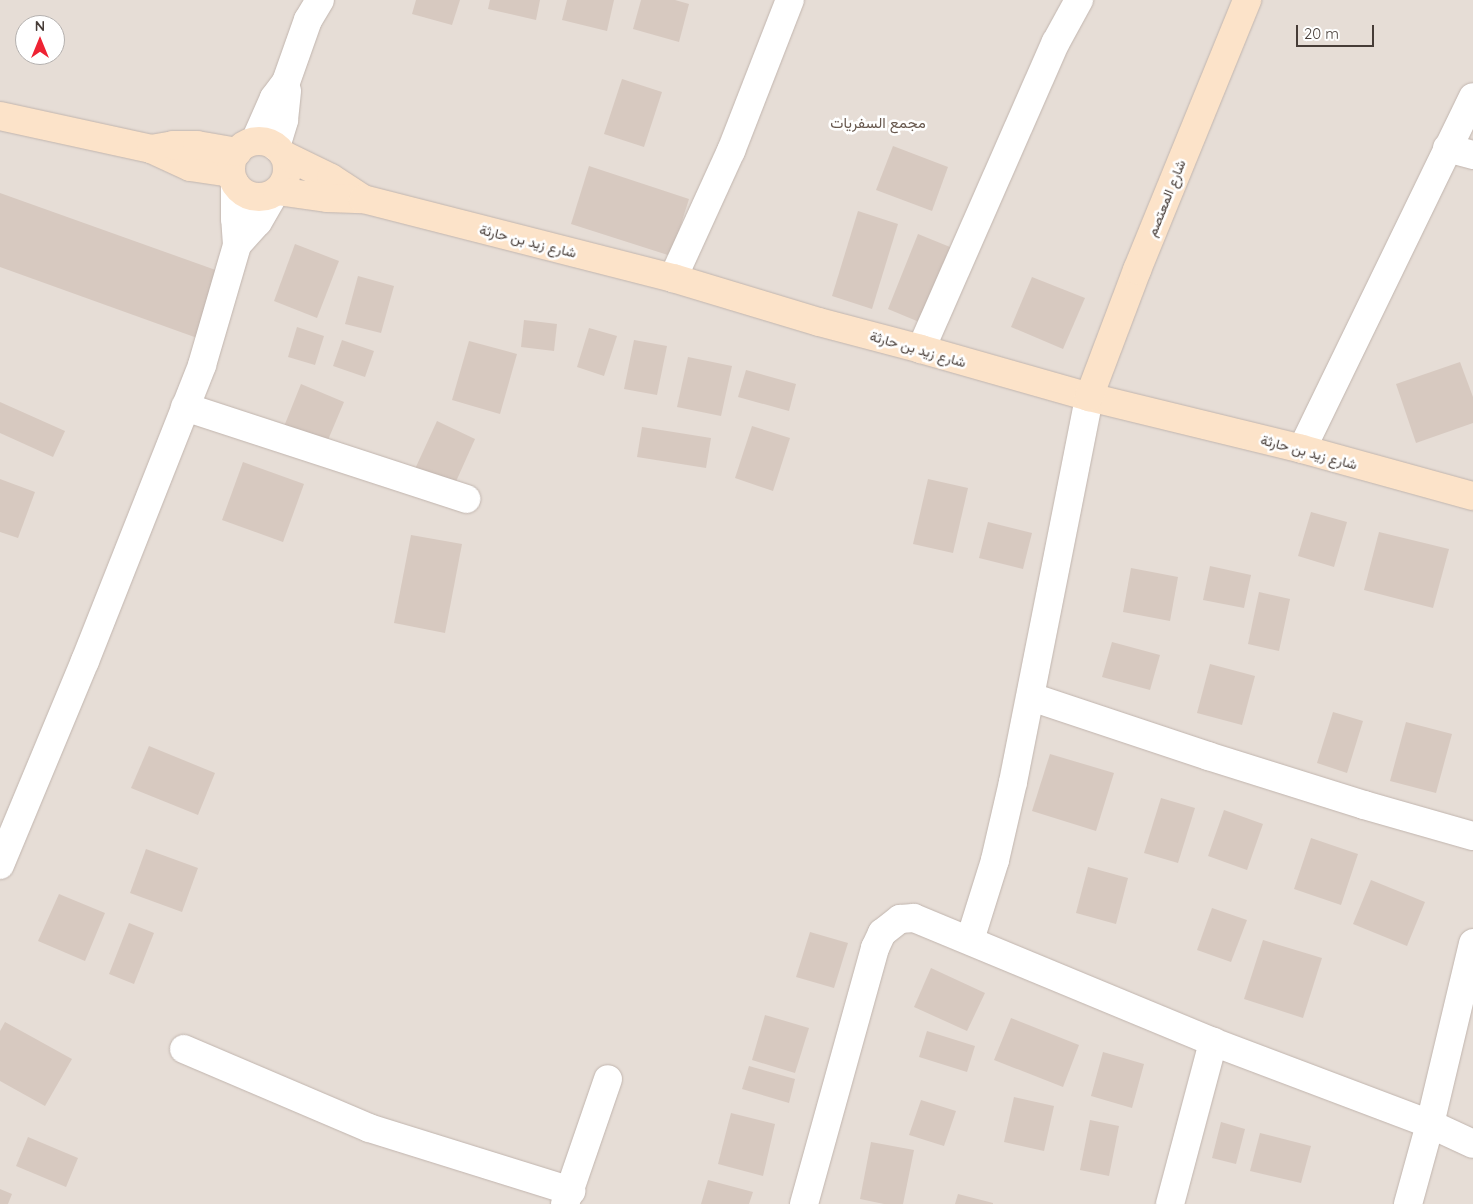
<!DOCTYPE html>
<html>
<head>
<meta charset="utf-8">
<style>
	body { margin:0 }
	#map { position:relative; width:1473px; height:1204px; overflow:hidden; background:#f3ede8; font-family:Quicksand,Vazirmatn,sans-serif }
	div>[style] { position:absolute }
	.residential>* { inset:0; background:#e6ddd6 }
	.building>* { inset:0; background:#d7c9c0 }
	.roads { filter:drop-shadow(0 0 1px #c1b5ae) drop-shadow(0 0 1px #c1b5ae) }
	.street>* { height:28px; margin:-14px; padding:0 14px; transform-origin:14px; border-radius:14px; background:#fff }
	.secondary>* { height:28px; margin:-14px; padding:0 14px; transform-origin:14px; border-radius:14px; background:#fce3c9 }
	.secondary>.ring { margin:-14px; padding:0; box-sizing:content-box; background:none; border:28px solid #fce3c9; border-radius:50% }
	span { translate:-50% -50%; white-space:nowrap; text-align:center; line-height:1.15; -webkit-text-stroke:5px #fff; paint-order:stroke }
	.street-label { font-size:14px; color:#463c37 }
	.neighbourhood-label { font-size:15px; color:#68584e }
	.north { position:absolute; left:15px; top:15px; width:50px; height:50px; box-sizing:border-box; background:#fff; border:1px solid #b5b1af; border-radius:50%; rotate:0deg; font-size:14px; font-weight:700; line-height:20px; text-align:center; color:#463c37 }
	.north::after { content:''; display:block; margin:auto; width:18px; height:22px; background:#ee2333; clip-path:polygon(50% 0,100% 100%,50% 72%,0 100%) }
	.scale { position:absolute; left:1296px; top:25px; width:78px; height:22px; box-sizing:border-box; border:2px solid #463c37; border-top:0; padding-left:6px; font-size:15px; line-height:18px; white-space:nowrap; color:#463c37; -webkit-text-stroke:4px #fff; paint-order:stroke }
</style>
</head>
<body>
<div id="map">
	<div class="residential">
		<i style="clip-path:polygon(evenodd,0 0,1473px 0,1473px 1204px,0 1204px,0 0,25px 25px,55px 25px,55px 55px,25px 55px,25px 25px)"></i>
	</div>
	<div class="building">
		<i style="clip-path:polygon(416px 0,460px 0,452px 25px,412px 14px)"></i>
		<i style="clip-path:polygon(490px 0,540px 0,536px 20px,488px 9px)"></i>
		<i style="clip-path:polygon(567px 0,614px 0,607px 31px,562px 20px)"></i>
		<i style="clip-path:polygon(641px 0,675px 0,689px 4px,679px 42px,633px 29px)"></i>
		<i style="clip-path:polygon(622px 79px,662px 92px,644px 147px,604px 134px)"></i>
		<i style="clip-path:polygon(893px 146px,948px 167px,932px 211px,876px 190px)"></i>
		<i style="clip-path:polygon(589px 166px,689px 199px,671px 256px,571px 224px)"></i>
		<i style="clip-path:polygon(0 193px,224px 273px,200px 339px,0 267px)"></i>
		<i style="clip-path:polygon(858px 211px,898px 224px,872px 309px,832px 296px)"></i>
		<i style="clip-path:polygon(918px 234px,955px 249px,924px 324px,888px 309px)"></i>
		<i style="clip-path:polygon(295px 244px,339px 261px,317px 318px,274px 301px)"></i>
		<i style="clip-path:polygon(358px 276px,394px 286px,381px 333px,345px 324px)"></i>
		<i style="clip-path:polygon(1032px 277px,1085px 298px,1063px 349px,1011px 327px)"></i>
		<i style="clip-path:polygon(524px 320px,557px 324px,554px 351px,521px 347px)"></i>
		<i style="clip-path:polygon(297px 327px,324px 336px,315px 365px,288px 357px)"></i>
		<i style="clip-path:polygon(589px 328px,617px 336px,604px 376px,577px 367px)"></i>
		<i style="clip-path:polygon(342px 340px,374px 351px,365px 377px,333px 366px)"></i>
		<i style="clip-path:polygon(634px 340px,667px 346px,657px 395px,624px 389px)"></i>
		<i style="clip-path:polygon(469px 341px,517px 354px,500px 414px,452px 400px)"></i>
		<i style="clip-path:polygon(688px 357px,732px 366px,721px 416px,677px 407px)"></i>
		<i style="clip-path:polygon(1460px 362px,1473px 397px,1473px 423px,1416px 443px,1396px 384px)"></i>
		<i style="clip-path:polygon(746px 370px,796px 384px,789px 411px,738px 397px)"></i>
		<i style="clip-path:polygon(301px 384px,344px 402px,325px 447px,283px 429px)"></i>
		<i style="clip-path:polygon(0 402px,65px 431px,53px 457px,0 433px)"></i>
		<i style="clip-path:polygon(437px 421px,475px 439px,454px 486px,415px 469px)"></i>
		<i style="clip-path:polygon(752px 426px,790px 438px,773px 491px,735px 478px)"></i>
		<i style="clip-path:polygon(642px 427px,711px 438px,706px 468px,637px 457px)"></i>
		<i style="clip-path:polygon(243px 462px,304px 484px,283px 542px,222px 520px)"></i>
		<i style="clip-path:polygon(0 479px,35px 492px,18px 538px,0 532px)"></i>
		<i style="clip-path:polygon(928px 479px,968px 488px,953px 553px,913px 544px)"></i>
		<i style="clip-path:polygon(1311px 512px,1347px 522px,1334px 567px,1298px 556px)"></i>
		<i style="clip-path:polygon(988px 522px,1032px 533px,1023px 569px,979px 558px)"></i>
		<i style="clip-path:polygon(1379px 532px,1449px 549px,1433px 608px,1364px 590px)"></i>
		<i style="clip-path:polygon(411px 535px,462px 544px,445px 633px,394px 623px)"></i>
		<i style="clip-path:polygon(1210px 566px,1251px 575px,1244px 608px,1203px 600px)"></i>
		<i style="clip-path:polygon(1131px 568px,1178px 577px,1170px 621px,1123px 612px)"></i>
		<i style="clip-path:polygon(1259px 592px,1290px 599px,1279px 651px,1248px 644px)"></i>
		<i style="clip-path:polygon(1112px 642px,1160px 655px,1150px 690px,1102px 677px)"></i>
		<i style="clip-path:polygon(1210px 664px,1255px 676px,1242px 725px,1197px 713px)"></i>
		<i style="clip-path:polygon(1333px 712px,1363px 721px,1347px 773px,1317px 763px)"></i>
		<i style="clip-path:polygon(1406px 722px,1452px 734px,1436px 793px,1390px 781px)"></i>
		<i style="clip-path:polygon(149px 746px,215px 773px,198px 815px,131px 788px)"></i>
		<i style="clip-path:polygon(1050px 754px,1114px 773px,1096px 831px,1032px 811px)"></i>
		<i style="clip-path:polygon(1161px 798px,1195px 808px,1178px 863px,1144px 853px)"></i>
		<i style="clip-path:polygon(1224px 810px,1263px 824px,1247px 870px,1208px 856px)"></i>
		<i style="clip-path:polygon(1311px 838px,1358px 854px,1341px 905px,1294px 889px)"></i>
		<i style="clip-path:polygon(146px 849px,198px 868px,182px 912px,130px 893px)"></i>
		<i style="clip-path:polygon(1088px 867px,1128px 878px,1116px 924px,1076px 913px)"></i>
		<i style="clip-path:polygon(1371px 880px,1425px 902px,1407px 946px,1353px 924px)"></i>
		<i style="clip-path:polygon(59px 894px,105px 913px,85px 961px,38px 941px)"></i>
		<i style="clip-path:polygon(1212px 908px,1247px 920px,1231px 962px,1197px 950px)"></i>
		<i style="clip-path:polygon(129px 923px,154px 933px,134px 984px,109px 974px)"></i>
		<i style="clip-path:polygon(810px 932px,848px 943px,834px 988px,796px 977px)"></i>
		<i style="clip-path:polygon(1263px 940px,1322px 958px,1303px 1018px,1244px 999px)"></i>
		<i style="clip-path:polygon(931px 968px,985px 993px,967px 1031px,914px 1007px)"></i>
		<i style="clip-path:polygon(765px 1015px,809px 1028px,795px 1073px,752px 1060px)"></i>
		<i style="clip-path:polygon(1011px 1018px,1079px 1045px,1063px 1087px,994px 1060px)"></i>
		<i style="clip-path:polygon(5px 1022px,72px 1059px,45px 1106px,0 1081px,0 1031px)"></i>
		<i style="clip-path:polygon(927px 1031px,975px 1046px,967px 1072px,919px 1057px)"></i>
		<i style="clip-path:polygon(1103px 1052px,1144px 1064px,1132px 1108px,1091px 1096px)"></i>
		<i style="clip-path:polygon(749px 1066px,795px 1079px,789px 1103px,742px 1089px)"></i>
		<i style="clip-path:polygon(1014px 1097px,1054px 1106px,1044px 1151px,1004px 1142px)"></i>
		<i style="clip-path:polygon(921px 1100px,956px 1111px,944px 1146px,909px 1135px)"></i>
		<i style="clip-path:polygon(731px 1113px,775px 1124px,763px 1176px,718px 1164px)"></i>
		<i style="clip-path:polygon(1090px 1120px,1119px 1126px,1109px 1176px,1080px 1170px)"></i>
		<i style="clip-path:polygon(1221px 1122px,1245px 1129px,1236px 1164px,1212px 1158px)"></i>
		<i style="clip-path:polygon(1260px 1133px,1311px 1146px,1301px 1183px,1250px 1171px)"></i>
		<i style="clip-path:polygon(28px 1137px,78px 1158px,66px 1187px,16px 1166px)"></i>
		<i style="clip-path:polygon(871px 1142px,914px 1150px,903px 1204px,884px 1204px,860px 1199px)"></i>
		<i style="clip-path:polygon(708px 1180px,753px 1192px,749px 1204px,701px 1204px)"></i>
		<i style="clip-path:polygon(0 1189px,12px 1194px,8px 1204px,0 1204px)"></i>
		<i style="clip-path:polygon(958px 1194px,993px 1203px,993px 1204px,955px 1204px)"></i>
	</div>
	<div class="roads">
		<div class="street">
			<i style="left:255px;top:141px;width:47px;rotate:-66.2deg"></i>
			<i style="left:274px;top:98px;width:20px;rotate:-53deg"></i>
			<i style="left:286px;top:82px;width:66px;rotate:-70.5deg"></i>
			<i style="left:308px;top:20px;width:23px;rotate:-59deg"></i>
			<i style="left:276px;top:147px;width:28px;rotate:-73deg"></i>
			<i style="left:284px;top:120px;width:29px;rotate:-84deg"></i>
			<i style="left:1447px;top:148px;width:27px;rotate:15deg"></i>
			<i style="left:237px;top:245px;width:31px;rotate:-48deg"></i>
			<i style="left:258px;top:222px;width:32px;rotate:-60deg"></i>
			<i style="left:673px;top:278px;width:140px;rotate:-65.5deg"></i>
			<i style="left:731px;top:151px;width:162px;rotate:-68.7deg"></i>
			<i style="left:921px;top:349px;width:335px;rotate:-66.3deg"></i>
			<i style="left:1056px;top:42px;width:48px;rotate:-61.3deg"></i>
			<i style="left:185px;top:407px;width:296px;rotate:18.1deg"></i>
			<i style="left:1302px;top:449px;width:391px;rotate:-64.1deg"></i>
			<i style="left:1031px;top:697px;width:187px;rotate:18.4deg"></i>
			<i style="left:1208px;top:756px;width:164px;rotate:17.4deg"></i>
			<i style="left:1364px;top:805px;width:113px;rotate:15.9deg"></i>
			<i style="left:0;top:865px;width:221px;rotate:-67.4deg"></i>
			<i style="left:85px;top:661px;width:318px;rotate:-68.4deg"></i>
			<i style="left:202px;top:365px;width:125px;rotate:-73.7deg"></i>
			<i style="left:237px;top:245px;width:26px;rotate:-94deg"></i>
			<i style="left:235px;top:219px;width:35px;rotate:-90deg"></i>
			<i style="left:970px;top:940px;width:84px;rotate:-72.6deg"></i>
			<i style="left:995px;top:860px;width:80px;rotate:-77deg"></i>
			<i style="left:1013px;top:782px;width:392px;rotate:-78.8deg"></i>
			<i style="left:184px;top:1049px;width:201px;rotate:23.1deg"></i>
			<i style="left:369px;top:1128px;width:212px;rotate:17.3deg"></i>
			<i style="left:565px;top:1204px;width:132px;rotate:-71deg"></i>
			<i style="left:804px;top:1204px;width:266px;rotate:-74.5deg"></i>
			<i style="left:875px;top:948px;width:17px;rotate:-65deg"></i>
			<i style="left:882px;top:933px;width:23px;rotate:-38deg"></i>
			<i style="left:900px;top:919px;width:14px;rotate:-4deg"></i>
			<i style="left:914px;top:918px;width:324px;rotate:22.5deg"></i>
			<i style="left:1213px;top:1042px;width:232px;rotate:20.7deg"></i>
			<i style="left:1430px;top:1124px;width:47px;rotate:24.9deg"></i>
			<i style="left:1170px;top:1204px;width:168px;rotate:-75.1deg"></i>
			<i style="left:1408px;top:1204px;width:83px;rotate:-74.6deg"></i>
			<i style="left:1430px;top:1124px;width:186px;rotate:-76.6deg"></i>
		</div>
		<div class="secondary">
			<i style="left:0;top:116px;width:155px;rotate:12.3deg"></i>
			<i style="left:151px;top:149px;width:43px;rotate:24.8deg"></i>
			<i style="left:190px;top:167px;width:41px;rotate:8.3deg"></i>
			<i class="ring" style="left:231px;top:141px;width:28px;height:28px"></i>
			<i style="left:151px;top:149px;width:22px;rotate:-10deg"></i>
			<i style="left:173px;top:145px;width:24px"></i>
			<i style="left:197px;top:145px;width:41px;rotate:9.9deg"></i>
			<i style="left:284px;top:155px;width:52px;rotate:26.1deg"></i>
			<i style="left:331px;top:178px;width:38px;rotate:33deg"></i>
			<i style="left:277px;top:191px;width:50px;rotate:8deg"></i>
			<i style="left:327px;top:198px;width:36px;rotate:2deg"></i>
			<i style="left:363px;top:199px;width:320px;rotate:14.3deg"></i>
			<i style="left:673px;top:278px;width:152px;rotate:16.8deg"></i>
			<i style="left:819px;top:322px;width:106px;rotate:14.8deg"></i>
			<i style="left:921px;top:349px;width:175px;rotate:15.9deg"></i>
			<i style="left:1089px;top:397px;width:219px;rotate:13.7deg"></i>
			<i style="left:1302px;top:449px;width:177px;rotate:15.4deg"></i>
			<i style="left:1089px;top:397px;width:136px;rotate:-69.3deg"></i>
			<i style="left:1137px;top:270px;width:292px;rotate:-67.8deg"></i>
		</div>
	</div>
	<div class="street-label">
		<span style="left:1166px;top:198px;rotate:-68deg">شارع المعتصم</span>
		<span style="left:528px;top:241px;rotate:14deg">شارع زيد بن حارثة</span>
		<span style="left:918px;top:349px;rotate:16deg">شارع زيد بن حارثة</span>
		<span style="left:1309px;top:452px;rotate:15deg">شارع زيد بن حارثة</span>
	</div>
	<div class="neighbourhood-label">
		<span style="left:878px;top:123px">مجمع السفريات</span>
	</div>
	<div class="north">N</div>
	<div class="scale">20 m</div>
</div>
</body>
</html>
